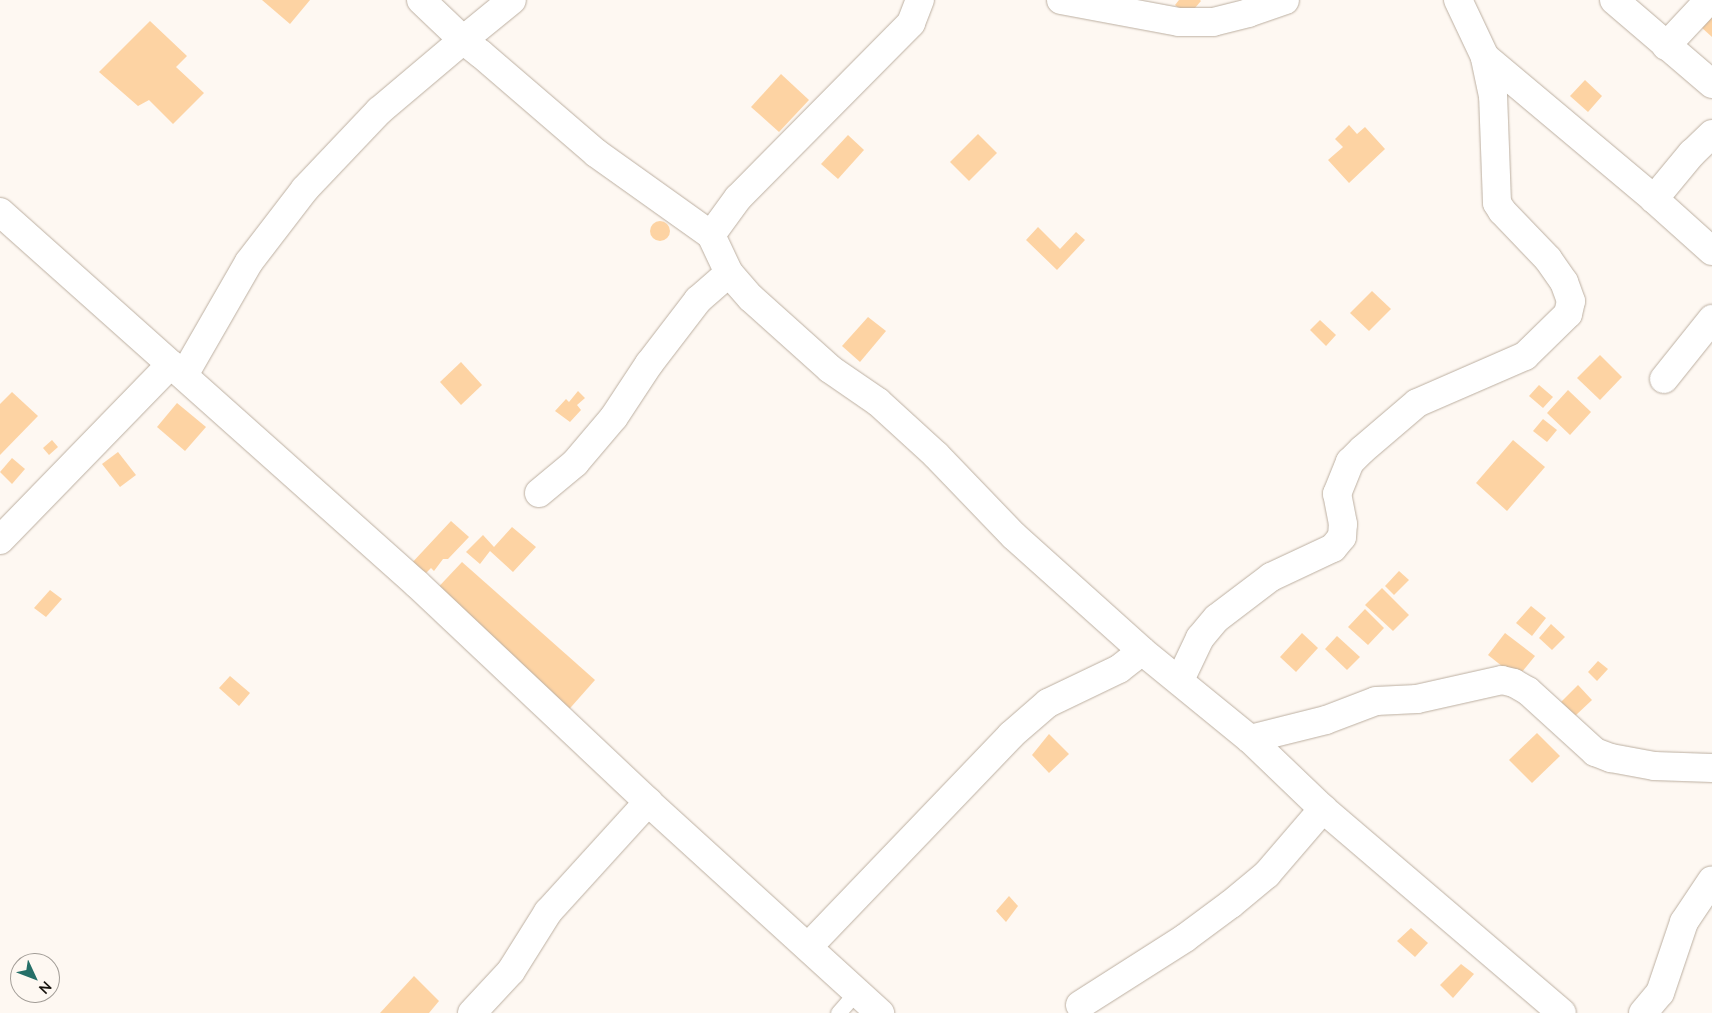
<!DOCTYPE html>
<html>
<head>
<meta charset="utf-8">
<style>
	body { margin:0 }
	#map { position:relative; width:1712px; height:1013px; overflow:hidden; background:#fef8f2; font-family:Lato,sans-serif }
	div>[style] { position:absolute }
	.building>* { inset:0; background:#fdd3a3 }
	.round { border-radius:50% }
	.roads { filter:drop-shadow(0 0 1px #bcafa1) drop-shadow(0 0 1px #bcafa1) }
	.service>* { height:15px; margin:-7.5px; padding:0 7.5px; transform-origin:7.5px; border-radius:7.5px; background:#fff }
	.minor>* { height:28px; margin:-14px; padding:0 14px; transform-origin:14px; border-radius:14px; background:#fff }
	span { translate:-50% -50%; white-space:nowrap; text-align:center; line-height:1.15; -webkit-text-stroke:5px #fef8f2; paint-order:stroke }
	.north { position:absolute; left:10px; top:953px; width:50px; height:50px; box-sizing:border-box; background:#fef8f2; border:1px solid #a29d97; border-radius:50%; rotate:133deg; font-size:14px; font-weight:700; line-height:20px; text-align:center; color:#18140e }
	.north::after { content:''; display:block; margin:auto; width:18px; height:22px; background:#256f68; clip-path:polygon(50% 0,100% 100%,50% 72%,0 100%) }
</style>
</head>
<body>
<div id="map">
	<div class="building">
		<i style="clip-path:polygon(262px 0,310px 0,290px 24px)"></i>
		<i style="clip-path:polygon(1179px 0,1200px 0,1201px 1px,1188px 16px,1175px 5px)"></i>
		<i style="clip-path:polygon(1712px 16px,1712px 37px,1701px 27px)"></i>
		<i style="clip-path:polygon(150px 21px,187px 56px,176px 67px,204px 93px,173px 124px,149px 100px,138px 106px,99px 72px)"></i>
		<i style="clip-path:polygon(781px 74px,809px 100px,779px 132px,751px 107px)"></i>
		<i style="clip-path:polygon(1585px 80px,1602px 96px,1588px 112px,1570px 96px)"></i>
		<i style="clip-path:polygon(1349px 125px,1357px 134px,1365px 127px,1385px 149px,1349px 183px,1328px 160px,1343px 147px,1335px 139px)"></i>
		<i style="clip-path:polygon(978px 134px,997px 153px,969px 181px,950px 162px)"></i>
		<i style="clip-path:polygon(848px 135px,864px 150px,838px 179px,821px 164px)"></i>
		<i class="round" style="left:650px;top:221px;width:20px;height:20px"></i>
		<i style="clip-path:polygon(1038px 227px,1060px 249px,1076px 232px,1085px 240px,1057px 270px,1026px 240px)"></i>
		<i style="clip-path:polygon(1372px 291px,1391px 309px,1369px 331px,1350px 313px)"></i>
		<i style="clip-path:polygon(868px 317px,886px 331px,860px 362px,842px 346px)"></i>
		<i style="clip-path:polygon(1320px 320px,1336px 335px,1326px 346px,1310px 330px)"></i>
		<i style="clip-path:polygon(1600px 355px,1622px 377px,1600px 400px,1577px 378px)"></i>
		<i style="clip-path:polygon(461px 362px,482px 385px,461px 405px,440px 382px)"></i>
		<i style="clip-path:polygon(1539px 385px,1553px 397px,1543px 408px,1529px 396px)"></i>
		<i style="clip-path:polygon(1568px 390px,1591px 412px,1570px 435px,1547px 413px)"></i>
		<i style="clip-path:polygon(578px 391px,585px 398px,577px 405px,581px 410px,570px 422px,555px 411px,566px 399px,569px 402px)"></i>
		<i style="clip-path:polygon(12px 392px,38px 416px,0 455px,0 404px)"></i>
		<i style="clip-path:polygon(177px 403px,206px 427px,185px 451px,157px 427px)"></i>
		<i style="clip-path:polygon(1543px 419px,1557px 430px,1547px 442px,1533px 431px)"></i>
		<i style="clip-path:polygon(52px 440px,58px 447px,49px 455px,43px 448px)"></i>
		<i style="clip-path:polygon(1513px 440px,1545px 467px,1507px 511px,1476px 483px)"></i>
		<i style="clip-path:polygon(118px 452px,136px 475px,120px 487px,102px 464px)"></i>
		<i style="clip-path:polygon(12px 458px,25px 469px,12px 484px,0 472px)"></i>
		<i style="clip-path:polygon(451px 521px,469px 537px,448px 559px,443px 559px,434px 571px,431px 568px,421px 578px,409px 566px)"></i>
		<i style="clip-path:polygon(512px 527px,536px 547px,513px 572px,490px 551px,480px 564px,466px 552px,483px 535px,494px 547px)"></i>
		<i style="clip-path:polygon(462px 562px,595px 680px,564px 715px,430px 596px)"></i>
		<i style="clip-path:polygon(1399px 571px,1409px 580px,1394px 595px,1385px 586px)"></i>
		<i style="clip-path:polygon(1382px 588px,1409px 615px,1393px 631px,1365px 605px)"></i>
		<i style="clip-path:polygon(50px 590px,62px 599px,46px 617px,34px 608px)"></i>
		<i style="clip-path:polygon(1531px 606px,1546px 618px,1532px 636px,1516px 623px)"></i>
		<i style="clip-path:polygon(1365px 609px,1384px 628px,1368px 645px,1348px 627px)"></i>
		<i style="clip-path:polygon(1551px 624px,1565px 637px,1552px 650px,1539px 638px)"></i>
		<i style="clip-path:polygon(1302px 633px,1318px 648px,1296px 672px,1280px 657px)"></i>
		<i style="clip-path:polygon(1505px 633px,1535px 656px,1517px 678px,1488px 655px)"></i>
		<i style="clip-path:polygon(1337px 636px,1360px 657px,1347px 670px,1325px 649px)"></i>
		<i style="clip-path:polygon(1598px 661px,1608px 669px,1597px 681px,1588px 672px)"></i>
		<i style="clip-path:polygon(230px 676px,250px 693px,239px 706px,219px 688px)"></i>
		<i style="clip-path:polygon(1578px 685px,1592px 700px,1575px 716px,1561px 702px)"></i>
		<i style="clip-path:polygon(1537px 733px,1560px 756px,1532px 783px,1509px 760px)"></i>
		<i style="clip-path:polygon(1049px 734px,1069px 754px,1049px 773px,1032px 755px)"></i>
		<i style="clip-path:polygon(1009px 896px,1018px 906px,1006px 922px,996px 911px)"></i>
		<i style="clip-path:polygon(1411px 928px,1428px 943px,1415px 957px,1397px 941px)"></i>
		<i style="clip-path:polygon(1461px 964px,1474px 974px,1453px 998px,1440px 985px)"></i>
		<i style="clip-path:polygon(414px 976px,439px 1001px,429px 1013px,380px 1013px)"></i>
	</div>
	<div class="roads">
		<div class="service">
			<i style="left:838px;top:1013px;width:28px;rotate:-49deg"></i>
		</div>
		<div class="minor">
			<i style="left:421px;top:0;width:58px;rotate:43.6deg"></i>
			<i style="left:463px;top:40px;width:63px;rotate:-39.2deg"></i>
			<i style="left:1061px;top:0;width:120px;rotate:10.6deg"></i>
			<i style="left:1179px;top:22px;width:34px"></i>
			<i style="left:1213px;top:22px;width:36px;rotate:-14deg"></i>
			<i style="left:1248px;top:13px;width:39px;rotate:-19deg"></i>
			<i style="left:1614px;top:0;width:129px;rotate:40.6deg"></i>
			<i style="left:1666px;top:46px;width:63px;rotate:-46.9deg"></i>
			<i style="left:1485px;top:57px;width:221px;rotate:40deg"></i>
			<i style="left:1712px;top:134px;width:28px;rotate:136deg"></i>
			<i style="left:1692px;top:153px;width:60px;rotate:129.6deg"></i>
			<i style="left:1654px;top:199px;width:78px;rotate:41.9deg"></i>
			<i style="left:0;top:212px;width:559px;rotate:41.74deg"></i>
			<i style="left:417px;top:584px;width:318px;rotate:43.3deg"></i>
			<i style="left:648px;top:802px;width:314px;rotate:42.3deg"></i>
			<i style="left:711px;top:235px;width:46px;rotate:-53.9deg"></i>
			<i style="left:738px;top:198px;width:246px;rotate:-45.3deg"></i>
			<i style="left:911px;top:23px;width:25px;rotate:-69deg"></i>
			<i style="left:184px;top:375px;width:130px;rotate:-60.1deg"></i>
			<i style="left:249px;top:262px;width:92px;rotate:-52.5deg"></i>
			<i style="left:305px;top:189px;width:108px;rotate:-46.5deg"></i>
			<i style="left:379px;top:111px;width:110px;rotate:-40.2deg"></i>
			<i style="left:463px;top:40px;width:23px;rotate:38deg"></i>
			<i style="left:481px;top:54px;width:152px;rotate:40.7deg"></i>
			<i style="left:596px;top:153px;width:141px;rotate:35.5deg"></i>
			<i style="left:711px;top:235px;width:42px;rotate:64.7deg"></i>
			<i style="left:729px;top:273px;width:33px;rotate:49deg"></i>
			<i style="left:751px;top:298px;width:106px;rotate:41.9deg"></i>
			<i style="left:830px;top:369px;width:58px;rotate:34.5deg"></i>
			<i style="left:878px;top:402px;width:79px;rotate:42.4deg"></i>
			<i style="left:936px;top:455px;width:112px;rotate:46.1deg"></i>
			<i style="left:1014px;top:536px;width:172px;rotate:41.9deg"></i>
			<i style="left:1142px;top:651px;width:139px;rotate:39.2deg"></i>
			<i style="left:1250px;top:739px;width:101px;rotate:43.8deg"></i>
			<i style="left:1323px;top:809px;width:314px;rotate:40.5deg"></i>
			<i style="left:1664px;top:379px;width:77px;rotate:-51.3deg"></i>
			<i style="left:539px;top:493px;width:47px;rotate:-39.8deg"></i>
			<i style="left:575px;top:463px;width:60px;rotate:-49.7deg"></i>
			<i style="left:614px;top:417px;width:64px;rotate:-56.6deg"></i>
			<i style="left:649px;top:364px;width:81px;rotate:-52.6deg"></i>
			<i style="left:698px;top:300px;width:41px;rotate:-41.1deg"></i>
			<i style="left:0;top:540px;width:245px;rotate:-45.8deg"></i>
			<i style="left:1180px;top:680px;width:47px;rotate:-64.5deg"></i>
			<i style="left:1200px;top:638px;width:26px;rotate:-50deg"></i>
			<i style="left:1217px;top:618px;width:68px;rotate:-37.2deg"></i>
			<i style="left:1271px;top:577px;width:68px;rotate:-25.1deg"></i>
			<i style="left:1333px;top:548px;width:14px;rotate:-51deg"></i>
			<i style="left:1342px;top:537px;width:13px;rotate:-86deg"></i>
			<i style="left:1343px;top:524px;width:31px;rotate:-101deg"></i>
			<i style="left:1337px;top:494px;width:35px;rotate:-68deg"></i>
			<i style="left:1350px;top:462px;width:17px;rotate:-45deg"></i>
			<i style="left:1362px;top:450px;width:72px;rotate:-40.5deg"></i>
			<i style="left:1417px;top:403px;width:118px;rotate:-23.5deg"></i>
			<i style="left:1525px;top:356px;width:60px;rotate:-44.3deg"></i>
			<i style="left:1568px;top:314px;width:13px;rotate:-77deg"></i>
			<i style="left:1571px;top:301px;width:20px;rotate:-110deg"></i>
			<i style="left:1564px;top:282px;width:28px;rotate:-125deg"></i>
			<i style="left:1548px;top:259px;width:66px;rotate:-133.8deg"></i>
			<i style="left:1502px;top:211px;width:9px;rotate:-122deg"></i>
			<i style="left:1497px;top:203px;width:107px;rotate:-92.1deg"></i>
			<i style="left:1493px;top:96px;width:40px;rotate:-102deg"></i>
			<i style="left:1485px;top:57px;width:63px;rotate:-115.3deg"></i>
			<i style="left:1250px;top:739px;width:78px;rotate:-14deg"></i>
			<i style="left:1326px;top:720px;width:53px;rotate:-20.8deg"></i>
			<i style="left:1376px;top:701px;width:41px;rotate:-2.8deg"></i>
			<i style="left:1417px;top:699px;width:87px;rotate:-12.6deg"></i>
			<i style="left:1502px;top:680px;width:12px;rotate:14deg"></i>
			<i style="left:1514px;top:683px;width:16px;rotate:30deg"></i>
			<i style="left:1528px;top:691px;width:91px;rotate:42.3deg"></i>
			<i style="left:1595px;top:752px;width:17px;rotate:21deg"></i>
			<i style="left:1611px;top:758px;width:44px;rotate:10.5deg"></i>
			<i style="left:1654px;top:766px;width:58px;rotate:2deg"></i>
			<i style="left:808px;top:947px;width:294px;rotate:-46.2deg"></i>
			<i style="left:1011px;top:735px;width:49px;rotate:-40.9deg"></i>
			<i style="left:1048px;top:703px;width:79px;rotate:-25.6deg"></i>
			<i style="left:1119px;top:669px;width:29px;rotate:-38deg"></i>
			<i style="left:1080px;top:1005px;width:125px;rotate:-32.5deg"></i>
			<i style="left:1185px;top:938px;width:57px;rotate:-36.5deg"></i>
			<i style="left:1231px;top:904px;width:47px;rotate:-39.8deg"></i>
			<i style="left:1267px;top:874px;width:86px;rotate:-49.3deg"></i>
			<i style="left:472px;top:1013px;width:57px;rotate:-47.1deg"></i>
			<i style="left:511px;top:971px;width:70px;rotate:-57.9deg"></i>
			<i style="left:548px;top:912px;width:149px;rotate:-47.7deg"></i>
			<i style="left:1643px;top:1013px;width:26px;rotate:-50deg"></i>
			<i style="left:1660px;top:993px;width:75px;rotate:-71.3deg"></i>
			<i style="left:1684px;top:922px;width:50px;rotate:-56.3deg"></i>
		</div>
	</div>
	<div class="north">N</div>
</div>
</body>
</html>
